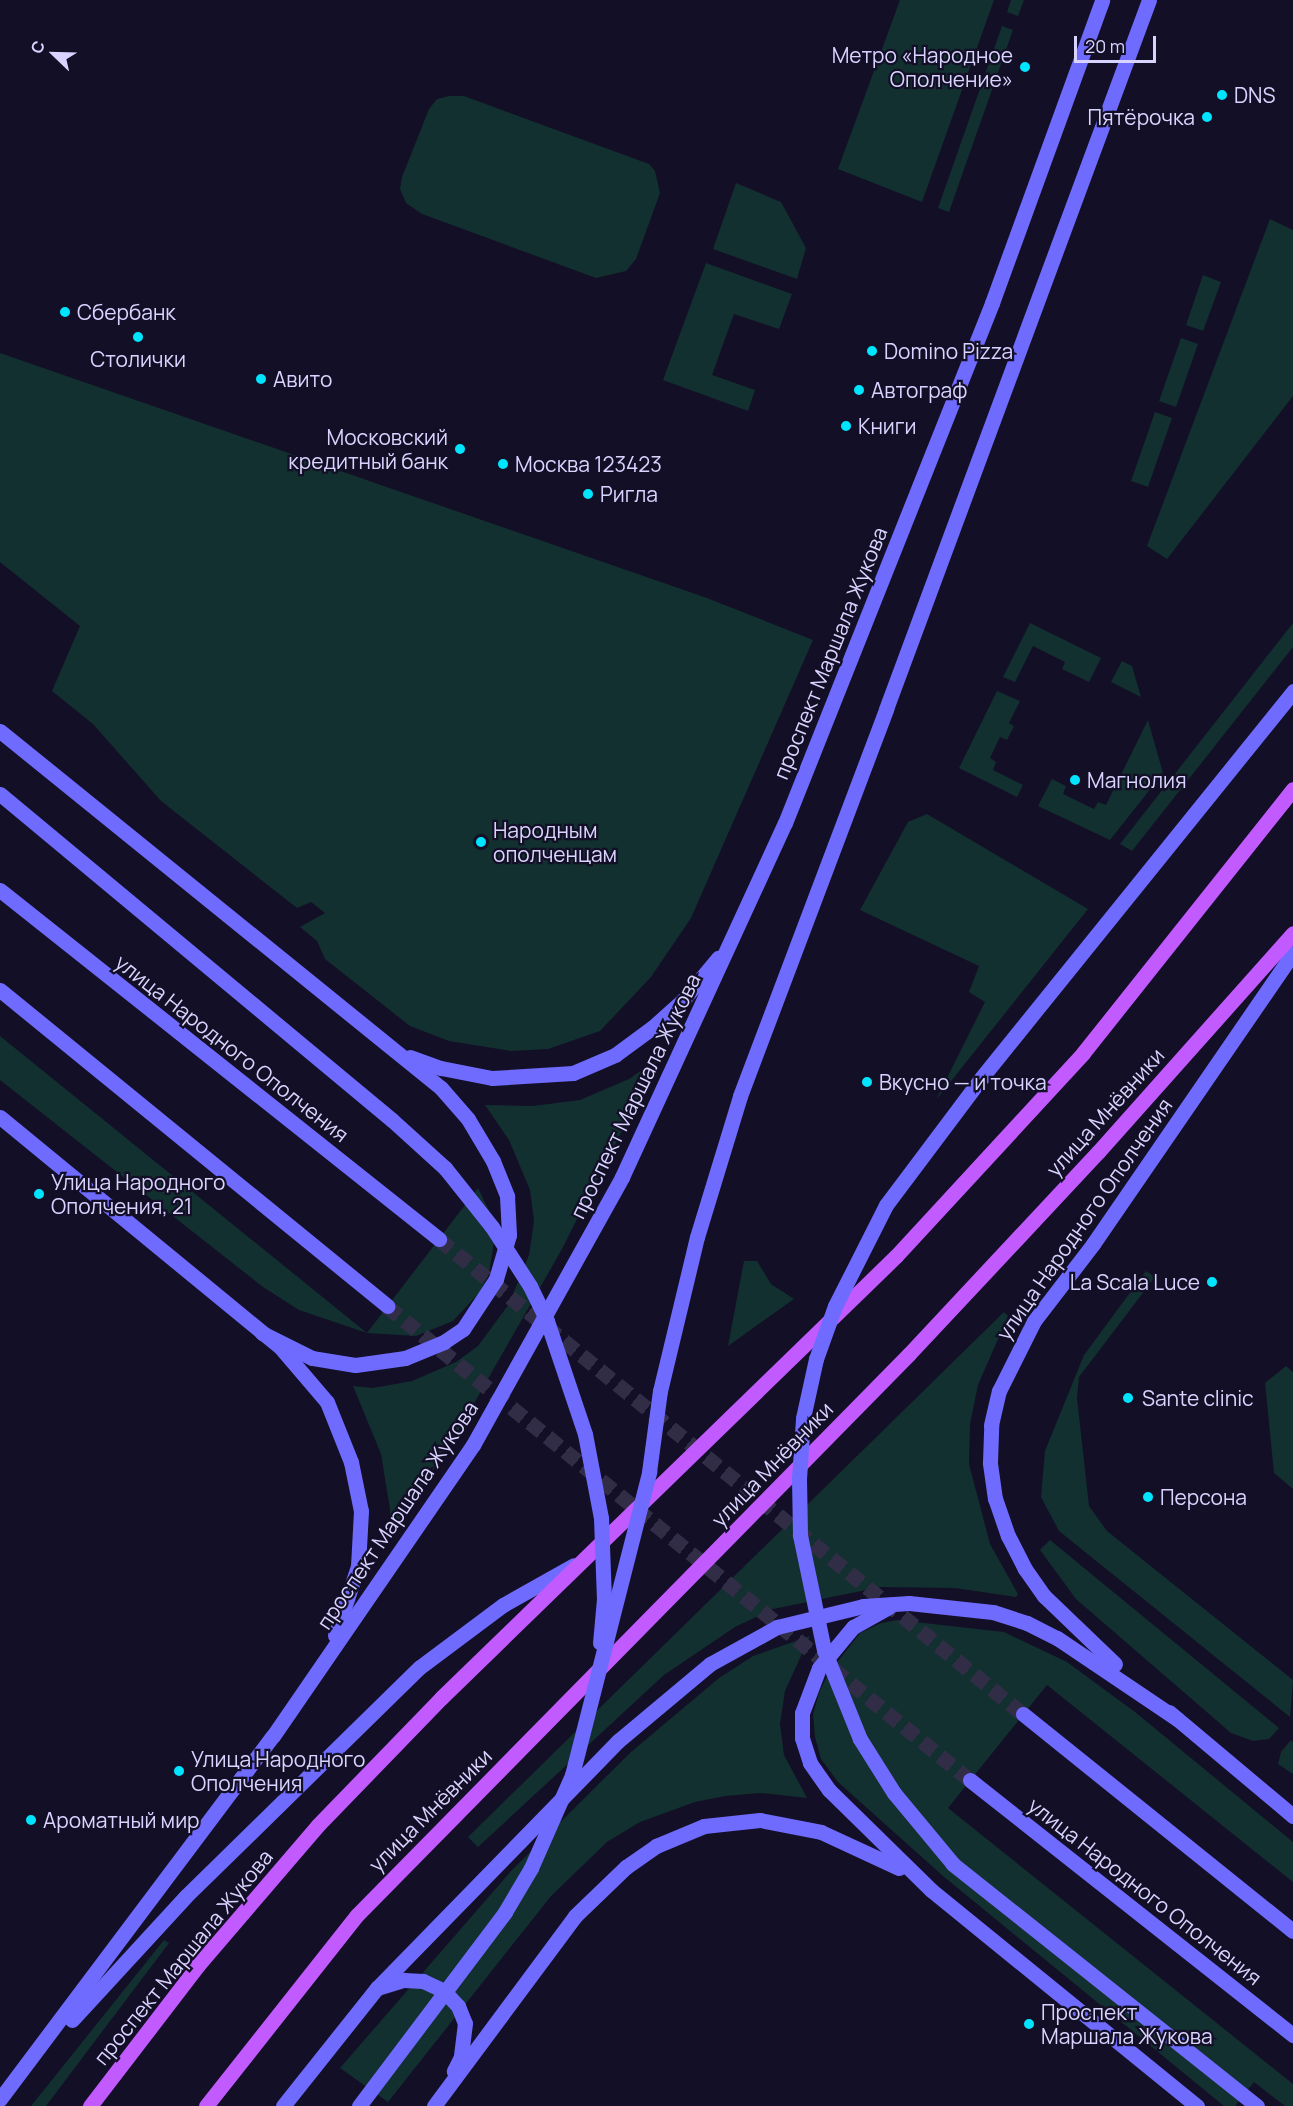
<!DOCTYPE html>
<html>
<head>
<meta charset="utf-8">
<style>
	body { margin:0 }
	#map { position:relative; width:1293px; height:2106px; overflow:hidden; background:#130f26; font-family:Manrope,sans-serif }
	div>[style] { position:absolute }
	.green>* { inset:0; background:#12302f }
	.secondary-tunnel>* { height:15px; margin-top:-7.5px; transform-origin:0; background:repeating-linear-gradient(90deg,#312d47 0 15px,transparent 0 23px) }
	.secondary>* { height:15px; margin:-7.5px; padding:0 7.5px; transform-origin:7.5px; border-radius:7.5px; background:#6f6bff }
	.primary>* { height:15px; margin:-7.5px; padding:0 7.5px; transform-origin:7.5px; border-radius:7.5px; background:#c25bff }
	.secondary-bridge>* { height:15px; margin:-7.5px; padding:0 7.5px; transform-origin:7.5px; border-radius:7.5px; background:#6f6bff }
	.dots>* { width:16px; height:16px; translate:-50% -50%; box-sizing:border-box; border:3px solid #130f26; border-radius:50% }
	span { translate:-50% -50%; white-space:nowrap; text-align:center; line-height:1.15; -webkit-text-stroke:4.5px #130f26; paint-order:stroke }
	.poi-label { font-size:21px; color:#d9d4ff }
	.right { translate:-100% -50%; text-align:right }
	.left { translate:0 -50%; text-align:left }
	.street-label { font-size:21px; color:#d9d4ff }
	.north { position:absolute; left:24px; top:24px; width:60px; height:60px; -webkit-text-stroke:4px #130f26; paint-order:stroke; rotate:293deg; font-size:16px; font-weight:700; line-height:24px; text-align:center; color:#d9d4ff }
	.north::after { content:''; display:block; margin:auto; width:21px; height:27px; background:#d9d4ff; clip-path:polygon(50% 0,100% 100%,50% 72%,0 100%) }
	.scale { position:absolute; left:1074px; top:36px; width:82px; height:27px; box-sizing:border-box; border:3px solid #d9d4ff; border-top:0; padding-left:8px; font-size:18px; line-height:21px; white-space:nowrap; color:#d9d4ff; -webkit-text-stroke:4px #130f26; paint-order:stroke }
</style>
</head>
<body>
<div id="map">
	<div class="green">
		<i style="clip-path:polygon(900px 0,994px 0,922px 202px,838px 169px)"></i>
		<i style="clip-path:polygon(1011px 0,1024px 0,1018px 16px,1007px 12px)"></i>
		<i style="clip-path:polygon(1002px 26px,1013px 30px,949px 212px,938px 208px)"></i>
		<i style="clip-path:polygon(449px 96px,464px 96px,649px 164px,655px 171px,660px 193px,636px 259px,626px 271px,596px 278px,422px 214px,406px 203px,400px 189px,402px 177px,429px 109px,437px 99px)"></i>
		<i style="clip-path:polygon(736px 183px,781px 202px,806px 248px,797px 279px,713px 249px)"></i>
		<i style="clip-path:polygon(1270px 219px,1293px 230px,1293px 396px,1167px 559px,1147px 546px)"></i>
		<i style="clip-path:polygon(706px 263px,792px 294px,779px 329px,734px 314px,712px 375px,755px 390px,748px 411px,663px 380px)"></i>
		<i style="clip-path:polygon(1203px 275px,1221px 282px,1203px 331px,1186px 325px)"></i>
		<i style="clip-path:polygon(1181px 338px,1198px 344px,1176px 407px,1159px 401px)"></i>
		<i style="clip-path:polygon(0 353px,707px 598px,813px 640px,691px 918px,651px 977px,600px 1031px,548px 1049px,511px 1051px,449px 1041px,410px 1026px,325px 959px,317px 941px,300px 927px,325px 913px,311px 902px,297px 908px,161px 801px,93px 724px,52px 691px,80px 626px,0 562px)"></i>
		<i style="clip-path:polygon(1155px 412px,1172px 418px,1148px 487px,1131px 481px)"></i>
		<i style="clip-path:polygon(1030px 623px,1101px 658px,1089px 682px,1062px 669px,1065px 662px,1033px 646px,1015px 682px,1003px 677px)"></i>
		<i style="clip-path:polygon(1293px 623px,1293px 647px,1132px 851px,1120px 844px)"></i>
		<i style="clip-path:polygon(1122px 661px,1132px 666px,1141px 697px,1111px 682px)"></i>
		<i style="clip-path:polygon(997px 691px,1020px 701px,1009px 723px,1014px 726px,1007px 740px,1000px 737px,990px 758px,996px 762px,993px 770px,1023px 785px,1017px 797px,959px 768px)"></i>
		<i style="clip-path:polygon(1148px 720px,1163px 773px,1110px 840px,1038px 806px,1052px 779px,1066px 786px,1063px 794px,1094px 809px,1098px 802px,1106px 805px)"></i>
		<i style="clip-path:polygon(927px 814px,1088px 909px,936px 1100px,985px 1002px,969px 992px,979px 966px,860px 910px,908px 822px)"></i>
		<i style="clip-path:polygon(0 1036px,367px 1333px,478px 1188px,491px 1215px,495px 1235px,489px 1274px,480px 1292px,453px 1321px,416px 1336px,367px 1333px,299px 1310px,263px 1287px,0 1080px)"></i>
		<i style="clip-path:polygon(659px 1058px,562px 1249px,456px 1435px,390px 1537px,390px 1509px,381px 1454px,353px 1386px,373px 1388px,412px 1381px,456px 1362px,478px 1346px,509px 1304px,529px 1255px,534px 1221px,530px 1190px,509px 1140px,485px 1105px,533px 1106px,580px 1100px,629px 1079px)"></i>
		<i style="clip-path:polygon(744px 1261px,757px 1261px,771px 1284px,794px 1299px,728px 1346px)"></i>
		<i style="clip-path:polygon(1146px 1271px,1155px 1277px,1079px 1377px,1077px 1398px,1089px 1506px,1107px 1531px,1293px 1680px,1290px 1717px,1059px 1531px,1041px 1497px,1045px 1451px,1084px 1355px)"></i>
		<i style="clip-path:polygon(1004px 1312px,1008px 1316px,978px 1385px,970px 1424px,969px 1464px,990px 1544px,1018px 1594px,1016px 1597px,955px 1588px,881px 1587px,773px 1609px,735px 1627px,664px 1675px,478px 1847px,468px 1837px)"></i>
		<i style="clip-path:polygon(1286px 1366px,1293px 1372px,1293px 1489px,1274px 1473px,1265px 1383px)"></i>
		<i style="clip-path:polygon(1050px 1540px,1279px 1728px,1269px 1739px,1253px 1741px,1231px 1733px,1076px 1599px,1040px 1550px)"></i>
		<i style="clip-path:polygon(897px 1620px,1004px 1632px,1067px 1662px,1135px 1712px,1293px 1842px,1293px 1882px,1047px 1685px,948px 1808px,1293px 2084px,1293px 2106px,1285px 2106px,1254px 2082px,1235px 2106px,1224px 2106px,943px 1876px,838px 1782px,821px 1759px,815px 1737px,813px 1714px,819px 1693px,828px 1674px,860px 1633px,881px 1623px)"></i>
		<i style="clip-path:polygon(810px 1636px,785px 1691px,780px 1724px,784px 1755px,807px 1798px,761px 1793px,725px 1796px,695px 1802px,640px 1822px,607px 1842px,551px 1896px,388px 2102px,340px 2068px,512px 1870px,631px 1752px,719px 1678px,753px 1656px)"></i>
		<i style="clip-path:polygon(1291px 1740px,1293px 1742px,1293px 1774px,1278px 1764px,1281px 1752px)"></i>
		<i style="clip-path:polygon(164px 1940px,169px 1943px,46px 2106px,31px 2106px)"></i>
	</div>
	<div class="secondary-tunnel">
		<i style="left:439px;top:1239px;width:753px;rotate:39.12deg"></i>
		<i style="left:387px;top:1306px;width:751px;rotate:39.11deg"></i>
	</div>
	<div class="secondary">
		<i style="left:886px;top:709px;width:756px;rotate:-69.65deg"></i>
		<i style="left:0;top:731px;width:567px;rotate:38.99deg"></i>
		<i style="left:441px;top:1088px;width:41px;rotate:48.9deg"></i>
		<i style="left:468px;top:1119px;width:49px;rotate:59.2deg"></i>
		<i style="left:493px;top:1161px;width:38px;rotate:68deg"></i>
		<i style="left:507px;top:1196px;width:39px;rotate:87deg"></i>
		<i style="left:509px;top:1235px;width:46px;rotate:106.5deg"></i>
		<i style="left:496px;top:1279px;width:60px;rotate:123.4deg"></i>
		<i style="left:463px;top:1329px;width:23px;rotate:146deg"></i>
		<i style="left:444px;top:1342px;width:42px;rotate:157.7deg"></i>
		<i style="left:405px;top:1358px;width:50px;rotate:172deg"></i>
		<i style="left:355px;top:1365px;width:44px;rotate:-170.8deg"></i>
		<i style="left:312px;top:1358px;width:56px;rotate:-153.4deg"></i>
		<i style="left:0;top:890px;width:561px;rotate:38.48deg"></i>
		<i style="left:0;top:990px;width:500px;rotate:39.2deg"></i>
		<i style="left:410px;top:1057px;width:33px;rotate:20deg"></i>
		<i style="left:441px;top:1068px;width:52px;rotate:11.1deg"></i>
		<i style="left:492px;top:1078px;width:81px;rotate:-3.5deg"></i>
		<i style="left:573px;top:1073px;width:46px;rotate:-23.2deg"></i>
		<i style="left:615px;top:1055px;width:47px;rotate:-36.4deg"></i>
		<i style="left:653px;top:1027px;width:40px;rotate:-42deg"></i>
		<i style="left:683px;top:1000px;width:55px;rotate:-50.2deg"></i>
		<i style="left:0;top:1117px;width:362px;rotate:39.4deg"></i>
		<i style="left:280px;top:1347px;width:72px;rotate:49.5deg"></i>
		<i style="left:327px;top:1402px;width:65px;rotate:68.2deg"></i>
		<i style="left:351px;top:1462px;width:50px;rotate:78.5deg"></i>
		<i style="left:361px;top:1511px;width:55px;rotate:93.1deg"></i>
		<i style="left:358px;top:1566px;width:73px;rotate:108.4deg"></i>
		<i style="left:889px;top:1607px;width:41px;rotate:150.9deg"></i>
		<i style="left:853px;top:1627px;width:53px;rotate:129.7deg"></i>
		<i style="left:819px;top:1668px;width:48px;rotate:110.7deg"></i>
		<i style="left:802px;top:1713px;width:25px;rotate:90deg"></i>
		<i style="left:802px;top:1738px;width:26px;rotate:72deg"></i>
		<i style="left:810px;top:1763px;width:33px;rotate:55deg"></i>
		<i style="left:829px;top:1790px;width:143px;rotate:44.4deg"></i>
		<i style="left:931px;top:1890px;width:343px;rotate:39.1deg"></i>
		<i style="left:1115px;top:1664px;width:98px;rotate:-136.2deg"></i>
		<i style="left:1044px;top:1596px;width:33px;rotate:-125deg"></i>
		<i style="left:1025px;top:1569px;width:37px;rotate:-117deg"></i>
		<i style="left:1008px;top:1536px;width:39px;rotate:-109deg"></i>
		<i style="left:995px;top:1499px;width:37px;rotate:-98deg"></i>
		<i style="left:990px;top:1462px;width:37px;rotate:-88deg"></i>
		<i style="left:991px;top:1425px;width:35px;rotate:-77deg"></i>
		<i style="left:999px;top:1391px;width:78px;rotate:-63.4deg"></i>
		<i style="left:1034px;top:1321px;width:97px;rotate:-52.5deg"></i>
		<i style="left:1093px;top:1244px;width:353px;rotate:-55.5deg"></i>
		<i style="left:1169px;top:1712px;width:162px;rotate:40deg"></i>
		<i style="left:1023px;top:1714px;width:346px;rotate:38.8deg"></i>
		<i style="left:970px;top:1780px;width:412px;rotate:38.3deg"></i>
		<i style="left:377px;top:1988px;width:28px;rotate:-17deg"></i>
		<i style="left:404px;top:1980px;width:19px;rotate:3deg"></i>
		<i style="left:423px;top:1981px;width:23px;rotate:25deg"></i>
		<i style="left:444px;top:1991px;width:21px;rotate:47deg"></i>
		<i style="left:458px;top:2006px;width:18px;rotate:68deg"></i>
		<i style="left:465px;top:2023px;width:34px;rotate:97deg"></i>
		<i style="left:461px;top:2057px;width:16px;rotate:117deg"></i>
		<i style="left:72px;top:2020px;width:168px;rotate:-47.4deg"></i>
		<i style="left:186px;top:1896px;width:327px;rotate:-44.4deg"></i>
		<i style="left:420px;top:1667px;width:104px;rotate:-36.8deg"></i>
		<i style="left:503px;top:1605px;width:81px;rotate:-29.4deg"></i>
		<i style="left:0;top:2099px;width:454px;rotate:-53.1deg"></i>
		<i style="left:273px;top:1736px;width:353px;rotate:-55.5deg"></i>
		<i style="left:473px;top:1445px;width:307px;rotate:-60.9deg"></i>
		<i style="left:622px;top:1177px;width:390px;rotate:-65.3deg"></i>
		<i style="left:785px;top:823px;width:560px;rotate:-68.29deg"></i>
		<i style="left:992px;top:303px;width:322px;rotate:-70deg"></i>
		<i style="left:283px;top:2106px;width:151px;rotate:-51.5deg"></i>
		<i style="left:377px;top:1988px;width:345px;rotate:-45.7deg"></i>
		<i style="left:618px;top:1741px;width:120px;rotate:-39.9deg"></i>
		<i style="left:710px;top:1664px;width:77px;rotate:-28.9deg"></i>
		<i style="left:777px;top:1627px;width:89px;rotate:-13.7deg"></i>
		<i style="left:863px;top:1606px;width:46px;rotate:-3.7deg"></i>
		<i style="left:909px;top:1603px;width:84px;rotate:6.1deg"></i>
		<i style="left:993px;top:1612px;width:36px;rotate:18deg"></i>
		<i style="left:1027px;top:1623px;width:34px;rotate:27deg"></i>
		<i style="left:1057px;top:1638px;width:145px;rotate:34deg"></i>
		<i style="left:434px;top:2106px;width:237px;rotate:-53.4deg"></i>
		<i style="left:575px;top:1916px;width:71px;rotate:-43.9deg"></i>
		<i style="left:626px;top:1867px;width:37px;rotate:-35deg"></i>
		<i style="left:656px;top:1846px;width:52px;rotate:-22.6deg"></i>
		<i style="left:704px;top:1826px;width:56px;rotate:-6.1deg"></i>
		<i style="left:760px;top:1820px;width:62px;rotate:11.1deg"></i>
		<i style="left:821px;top:1832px;width:86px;rotate:24.8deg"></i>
	</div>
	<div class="primary">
		<i style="left:90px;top:2106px;width:178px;rotate:-52.5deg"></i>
		<i style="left:198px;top:1965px;width:184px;rotate:-49.4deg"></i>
		<i style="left:318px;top:1825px;width:177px;rotate:-45.9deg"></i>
		<i style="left:441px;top:1698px;width:634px;rotate:-44.17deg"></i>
		<i style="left:896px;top:1256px;width:276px;rotate:-47.3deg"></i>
		<i style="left:1083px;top:1053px;width:337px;rotate:-51.5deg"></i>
		<i style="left:206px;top:2106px;width:243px;rotate:-51.7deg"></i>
		<i style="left:357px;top:1915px;width:787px;rotate:-45.46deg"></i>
		<i style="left:909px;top:1354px;width:277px;rotate:-46.9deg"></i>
		<i style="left:1098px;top:1152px;width:293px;rotate:-48.3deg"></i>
	</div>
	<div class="secondary-bridge">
		<i style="left:0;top:794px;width:510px;rotate:39.75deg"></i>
		<i style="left:392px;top:1120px;width:72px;rotate:42.2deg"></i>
		<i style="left:445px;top:1168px;width:75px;rotate:51.5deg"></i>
		<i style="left:492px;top:1227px;width:70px;rotate:57.2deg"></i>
		<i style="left:530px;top:1286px;width:39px;rotate:64deg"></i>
		<i style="left:547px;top:1321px;width:119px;rotate:71.4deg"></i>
		<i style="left:585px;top:1434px;width:86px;rotate:79.2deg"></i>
		<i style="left:601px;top:1518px;width:81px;rotate:87.9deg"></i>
		<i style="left:604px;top:1599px;width:44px;rotate:95.2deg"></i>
		<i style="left:359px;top:2106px;width:243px;rotate:-53deg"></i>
		<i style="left:505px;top:1912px;width:51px;rotate:-59.4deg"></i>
		<i style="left:531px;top:1868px;width:102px;rotate:-66.2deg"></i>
		<i style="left:572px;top:1775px;width:313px;rotate:-75.7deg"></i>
		<i style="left:649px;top:1472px;width:82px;rotate:-82.3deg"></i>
		<i style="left:660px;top:1391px;width:158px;rotate:-76.5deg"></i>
		<i style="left:697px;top:1237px;width:147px;rotate:-73deg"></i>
		<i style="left:740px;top:1096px;width:414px;rotate:-69.3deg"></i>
		<i style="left:1257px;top:2106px;width:389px;rotate:-141.5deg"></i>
		<i style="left:953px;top:1864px;width:92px;rotate:-129.7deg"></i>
		<i style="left:894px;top:1793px;width:64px;rotate:-122.2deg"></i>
		<i style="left:860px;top:1739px;width:96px;rotate:-112deg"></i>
		<i style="left:824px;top:1650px;width:117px;rotate:-101.8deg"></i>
		<i style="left:800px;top:1535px;width:56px;rotate:-91deg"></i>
		<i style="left:799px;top:1479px;width:61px;rotate:-86.2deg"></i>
		<i style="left:803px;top:1418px;width:60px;rotate:-77.6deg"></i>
		<i style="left:816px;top:1359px;width:56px;rotate:-70.3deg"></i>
		<i style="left:835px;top:1306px;width:113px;rotate:-63.2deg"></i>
		<i style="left:886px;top:1205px;width:160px;rotate:-53.1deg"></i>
		<i style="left:982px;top:1077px;width:496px;rotate:-51.1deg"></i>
	</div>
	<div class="dots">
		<i style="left:1025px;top:67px;background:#00e5ff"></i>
		<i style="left:1222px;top:95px;background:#00e5ff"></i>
		<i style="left:1207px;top:117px;background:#00e5ff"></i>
		<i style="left:65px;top:312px;background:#00e5ff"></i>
		<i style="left:138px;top:337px;background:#00e5ff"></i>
		<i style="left:872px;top:351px;background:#00e5ff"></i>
		<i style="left:261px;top:379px;background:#00e5ff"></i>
		<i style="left:859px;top:390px;background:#00e5ff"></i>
		<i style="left:846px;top:426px;background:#00e5ff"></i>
		<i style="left:460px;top:449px;background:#00e5ff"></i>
		<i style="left:503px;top:464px;background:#00e5ff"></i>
		<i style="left:588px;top:494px;background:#00e5ff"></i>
		<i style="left:1075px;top:780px;background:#00e5ff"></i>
		<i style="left:481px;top:842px;background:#00e5ff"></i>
		<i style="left:867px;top:1082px;background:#00e5ff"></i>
		<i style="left:39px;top:1194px;background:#00e5ff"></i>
		<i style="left:1212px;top:1282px;background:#00e5ff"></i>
		<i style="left:1128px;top:1398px;background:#00e5ff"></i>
		<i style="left:1148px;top:1497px;background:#00e5ff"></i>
		<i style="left:179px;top:1771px;background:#00e5ff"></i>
		<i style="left:31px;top:1820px;background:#00e5ff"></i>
		<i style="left:1029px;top:2024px;background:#00e5ff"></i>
	</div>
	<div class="poi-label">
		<span class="right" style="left:1013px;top:67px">Метро «Народное<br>Ополчение»</span>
		<span class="left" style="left:1234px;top:95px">DNS</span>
		<span class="right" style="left:1195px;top:117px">Пятёрочка</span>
		<span class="left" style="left:77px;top:312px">Сбербанк</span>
		<span class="left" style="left:884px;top:351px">Domino Pizza</span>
		<span style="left:138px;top:359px">Столички</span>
		<span class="left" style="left:273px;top:379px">Авито</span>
		<span class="left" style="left:871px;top:390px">Автограф</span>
		<span class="left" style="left:858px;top:426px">Книги</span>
		<span class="right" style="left:448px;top:449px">Московский<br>кредитный банк</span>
		<span class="left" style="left:515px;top:464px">Москва 123423</span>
		<span class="left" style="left:600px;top:494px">Ригла</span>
		<span class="left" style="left:1087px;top:780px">Магнолия</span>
		<span class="left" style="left:493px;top:842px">Народным<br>ополченцам</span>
		<span class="left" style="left:879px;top:1082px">Вкусно — и точка</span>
		<span class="left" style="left:51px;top:1194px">Улица Народного<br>Ополчения, 21</span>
		<span class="right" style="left:1200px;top:1282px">La Scala Luce</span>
		<span class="left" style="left:1142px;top:1398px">Sante clinic</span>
		<span class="left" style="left:1160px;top:1497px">Персона</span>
		<span class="left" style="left:191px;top:1771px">Улица Народного<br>Ополчения</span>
		<span class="left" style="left:43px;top:1820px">Ароматный мир</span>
		<span class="left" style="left:1041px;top:2024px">Проспект<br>Маршала Жукова</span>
	</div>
	<div class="street-label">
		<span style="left:830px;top:653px;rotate:-68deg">проспект Маршала Жукова</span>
		<span style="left:232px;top:1048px;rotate:38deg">улица Народного Ополчения</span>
		<span style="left:635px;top:1096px;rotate:-64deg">проспект Маршала Жукова</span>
		<span style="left:1105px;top:1112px;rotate:-48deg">улица Мнёвники</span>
		<span style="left:1084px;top:1219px;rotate:-55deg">улица Народного Ополчения</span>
		<span style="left:772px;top:1464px;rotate:-46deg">улица Мнёвники</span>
		<span style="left:397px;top:1515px;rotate:-56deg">проспект Маршала Жукова</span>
		<span style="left:430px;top:1810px;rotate:-45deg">улица Мнёвники</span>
		<span style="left:1145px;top:1891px;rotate:38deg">улица Народного Ополчения</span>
		<span style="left:183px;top:1957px;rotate:-51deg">проспект Маршала Жукова</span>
	</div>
	<div class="north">С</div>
	<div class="scale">20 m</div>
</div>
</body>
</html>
